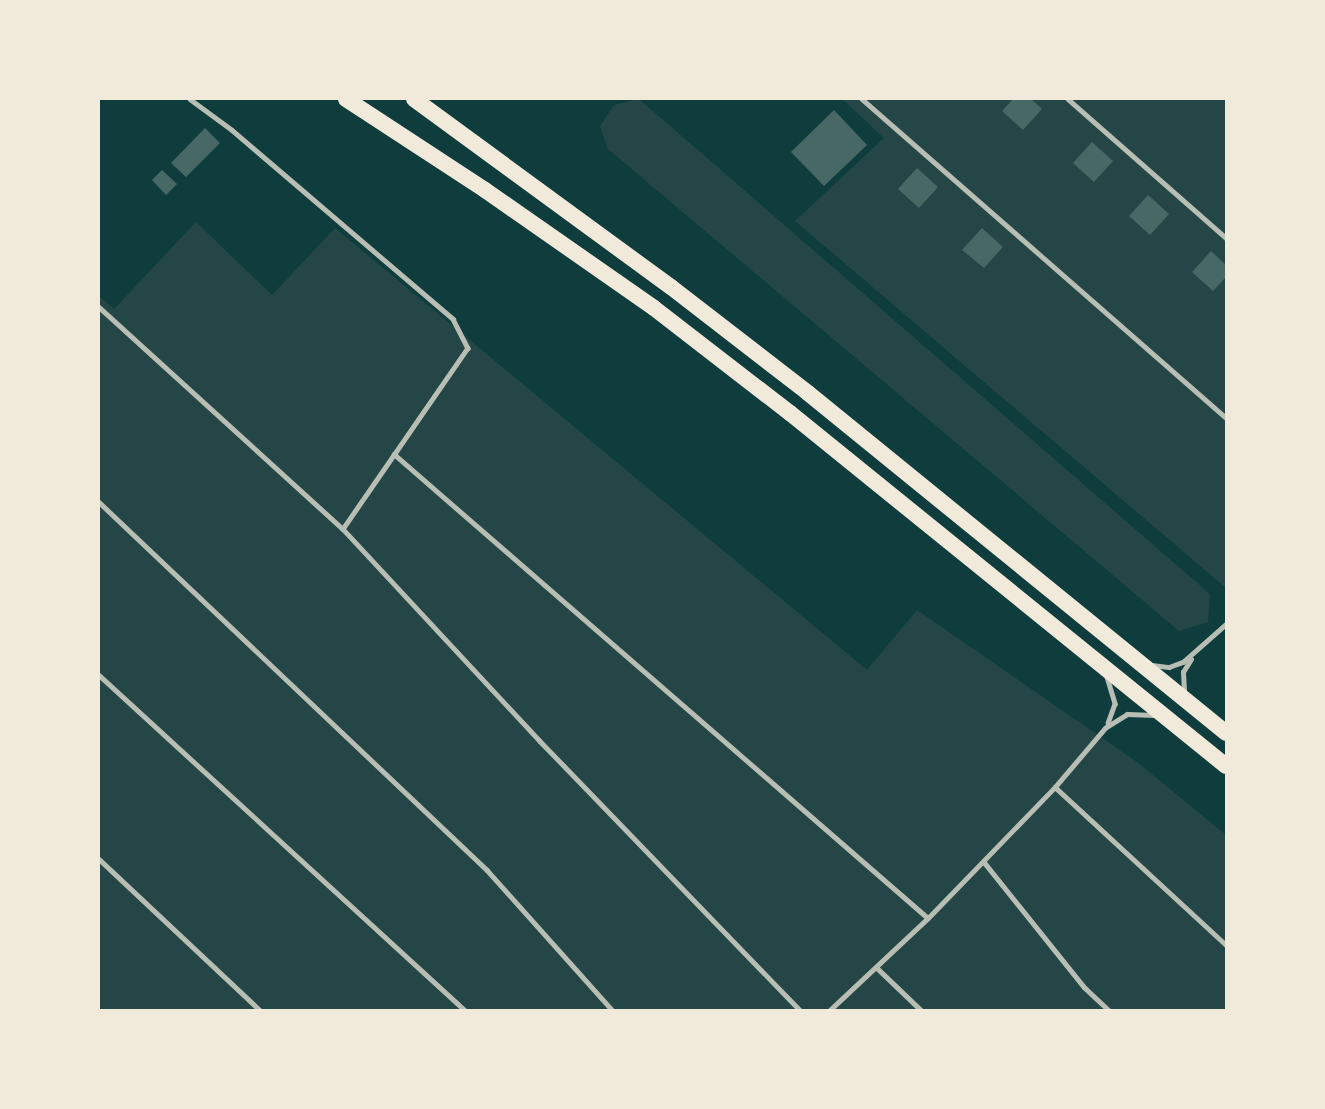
<!DOCTYPE html>
<html>
<head>
<meta charset="utf-8">
<style>
	body { margin:0 }
	#map { position:relative; width:1325px; height:1109px; overflow:hidden; background:#0f3d3e; font-family:Commissioner,sans-serif }
	div>[style] { position:absolute }
	.green>* { inset:0; background:#244646 }
	.building>* { inset:0; background:#486865 }
	.service>* { height:4.5px; margin:-2.25px; padding:0 2.25px; transform-origin:2.25px; border-radius:2.25px; background:#b8beb3 }
	.trunk>* { height:16px; margin:-8px; padding:0 8px; transform-origin:8px; border-radius:8px; background:#f1e9da }
	span { translate:-50% -50%; white-space:nowrap; text-align:center; line-height:1.15; -webkit-text-stroke:4.5px #f1e9da; paint-order:stroke }
	.frame { position:absolute; inset:0; border:100px solid #f1e9da; pointer-events:none }
</style>
</head>
<body>
<div id="map">
	<div class="green">
		<i style="clip-path:polygon(639px 99px,1210px 594px,1208px 622px,1179px 631px,608px 149px,600px 126px,614px 105px)"></i>
		<i style="clip-path:polygon(842px 99px,1226px 99px,1226px 588px,795px 221px,884px 138px)"></i>
		<i style="clip-path:polygon(196px 222px,272px 295px,335px 228px,867px 670px,917px 610px,1137px 762px,1226px 835px,1226px 1010px,99px 1010px,99px 296px,114px 309px)"></i>
	</div>
	<div class="building">
		<i style="clip-path:polygon(1013px 99px,1031px 99px,1042px 109px,1023px 130px,1002px 111px)"></i>
		<i style="clip-path:polygon(834px 110px,867px 145px,824px 186px,791px 152px)"></i>
		<i style="clip-path:polygon(205px 128px,220px 143px,186px 177px,171px 163px)"></i>
		<i style="clip-path:polygon(1092px 142px,1113px 161px,1094px 182px,1073px 163px)"></i>
		<i style="clip-path:polygon(917px 168px,938px 187px,919px 208px,898px 189px)"></i>
		<i style="clip-path:polygon(162px 170px,177px 184px,166px 195px,152px 180px)"></i>
		<i style="clip-path:polygon(1148px 195px,1169px 214px,1150px 235px,1129px 216px)"></i>
		<i style="clip-path:polygon(982px 228px,1003px 247px,984px 268px,962px 250px)"></i>
		<i style="clip-path:polygon(1211px 251px,1226px 265px,1226px 277px,1213px 291px,1192px 272px)"></i>
	</div>
	<div class="service">
		<i style="left:190px;top:99px;width:52px;rotate:36.4deg"></i>
		<i style="left:232px;top:130px;width:291px;rotate:40.5deg"></i>
		<i style="left:453px;top:319px;width:33px;rotate:63deg"></i>
		<i style="left:468px;top:348px;width:220px;rotate:124.6deg"></i>
		<i style="left:862px;top:99px;width:484px;rotate:41.2deg"></i>
		<i style="left:1068px;top:99px;width:210px;rotate:41.3deg"></i>
		<i style="left:99px;top:307px;width:330px;rotate:42.3deg"></i>
		<i style="left:343px;top:529px;width:289px;rotate:47.1deg"></i>
		<i style="left:540px;top:741px;width:374px;rotate:46deg"></i>
		<i style="left:394px;top:454px;width:707px;rotate:40.99deg"></i>
		<i style="left:99px;top:502px;width:535px;rotate:43.48deg"></i>
		<i style="left:487px;top:870px;width:188px;rotate:48.2deg"></i>
		<i style="left:1152px;top:665px;width:17px;rotate:7deg"></i>
		<i style="left:1169px;top:667px;width:15px;rotate:-20deg"></i>
		<i style="left:1183px;top:662px;width:57px;rotate:-41.5deg"></i>
		<i style="left:99px;top:675px;width:495px;rotate:42.5deg"></i>
		<i style="left:1107px;top:677px;width:28px;rotate:73deg"></i>
		<i style="left:1115px;top:704px;width:20px;rotate:110deg"></i>
		<i style="left:1184px;top:691px;width:19px;rotate:-93deg"></i>
		<i style="left:1183px;top:672px;width:15px;rotate:-58deg"></i>
		<i style="left:1055px;top:787px;width:233px;rotate:42.7deg"></i>
		<i style="left:99px;top:859px;width:221px;rotate:43.2deg"></i>
		<i style="left:984px;top:862px;width:160px;rotate:51.3deg"></i>
		<i style="left:1084px;top:987px;width:34px;rotate:43deg"></i>
		<i style="left:876px;top:967px;width:62px;rotate:43.7deg"></i>
		<i style="left:830px;top:1010px;width:134px;rotate:-43.2deg"></i>
		<i style="left:928px;top:918px;width:182px;rotate:-45.9deg"></i>
		<i style="left:1055px;top:787px;width:77px;rotate:-49.7deg"></i>
		<i style="left:1105px;top:728px;width:26px;rotate:-32deg"></i>
		<i style="left:1127px;top:714px;width:27px;rotate:2deg"></i>
	</div>
	<div class="trunk">
		<i style="left:346px;top:99px;width:166px;rotate:33.2deg"></i>
		<i style="left:485px;top:190px;width:206px;rotate:34.9deg"></i>
		<i style="left:654px;top:308px;width:172px;rotate:37.7deg"></i>
		<i style="left:790px;top:413px;width:561px;rotate:38.99deg"></i>
		<i style="left:414px;top:99px;width:318px;rotate:36.2deg"></i>
		<i style="left:671px;top:287px;width:173px;rotate:37.7deg"></i>
		<i style="left:808px;top:393px;width:539px;rotate:39.12deg"></i>
	</div>
	<div class="frame"></div>
</div>
</body>
</html>
